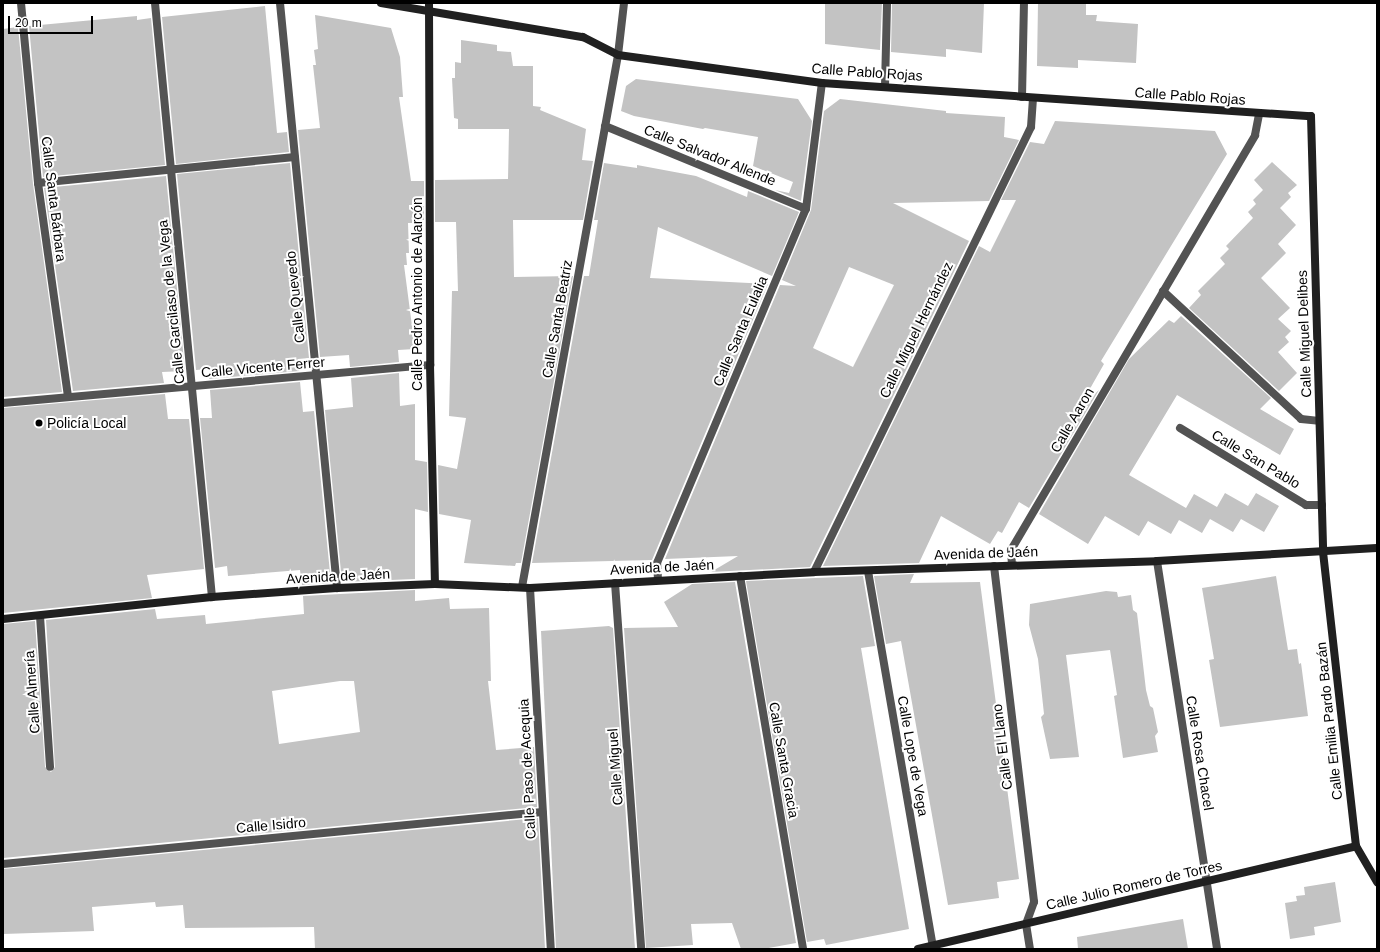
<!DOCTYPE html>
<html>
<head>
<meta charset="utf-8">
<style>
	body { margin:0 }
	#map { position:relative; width:1380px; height:952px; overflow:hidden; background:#fff; font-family:Helvetica,sans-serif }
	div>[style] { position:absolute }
	.building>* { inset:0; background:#c3c3c3 }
	.street>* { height:8px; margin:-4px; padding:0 4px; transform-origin:4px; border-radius:4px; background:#535353 }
	.secondary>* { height:8px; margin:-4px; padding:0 4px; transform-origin:4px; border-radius:4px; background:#202020 }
	.dots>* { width:11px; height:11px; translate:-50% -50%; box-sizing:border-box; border:2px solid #fff; border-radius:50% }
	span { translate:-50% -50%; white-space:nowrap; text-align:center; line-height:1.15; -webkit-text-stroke:4px #fff; paint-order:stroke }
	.street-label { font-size:14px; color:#000 }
	.poi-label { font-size:14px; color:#000 }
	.left { translate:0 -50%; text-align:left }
	.frame { position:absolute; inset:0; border:4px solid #000; pointer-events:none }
	.scale { position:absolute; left:8px; top:16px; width:85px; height:18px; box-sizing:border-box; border:2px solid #000; border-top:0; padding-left:5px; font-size:12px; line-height:14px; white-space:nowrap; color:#000; -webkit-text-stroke:3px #fff; paint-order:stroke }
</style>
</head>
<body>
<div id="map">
	<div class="building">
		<i style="clip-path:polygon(825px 3px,882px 3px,880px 50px,825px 44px)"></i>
		<i style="clip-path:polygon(892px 3px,984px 3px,982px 53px,946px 49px,946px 57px,891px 52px)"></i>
		<i style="clip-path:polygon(1038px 3px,1086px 3px,1086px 15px,1097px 15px,1096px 21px,1138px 24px,1136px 63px,1078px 60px,1078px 68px,1037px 66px)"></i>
		<i style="clip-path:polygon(265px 6px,277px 133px,287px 132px,289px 152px,176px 164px,162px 17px)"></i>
		<i style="clip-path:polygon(315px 15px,391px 28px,400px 57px,403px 97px,399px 97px,411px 181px,424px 181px,424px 223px,408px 223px,409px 253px,406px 253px,407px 265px,404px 265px,415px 349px,398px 350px,399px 362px,350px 367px,349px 355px,320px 357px,298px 130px,320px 128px,313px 65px,316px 65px,314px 50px,318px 49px)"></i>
		<i style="clip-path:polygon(137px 16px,137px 20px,151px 18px,165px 165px,43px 177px,29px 26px)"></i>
		<i style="clip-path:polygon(18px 27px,33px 184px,62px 392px,3px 397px,3px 29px)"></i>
		<i style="clip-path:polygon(461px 40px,497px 45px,497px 51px,511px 52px,513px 66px,533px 66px,533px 106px,541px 107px,540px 110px,586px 129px,582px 160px,593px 161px,583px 220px,513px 220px,514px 277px,573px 276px,521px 563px,516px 563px,515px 566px,464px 563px,471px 520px,439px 514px,438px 465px,457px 469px,466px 418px,449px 416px,452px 291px,458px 291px,456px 222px,435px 222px,435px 180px,508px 179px,509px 129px,458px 129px,458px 119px,454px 118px,452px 78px,455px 78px,455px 62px,461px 63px)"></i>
		<i style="clip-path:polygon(636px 79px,798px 99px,812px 121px,801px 201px,775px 190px,789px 193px,793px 182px,753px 166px,758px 137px,705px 128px,703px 129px,634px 116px,621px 111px,626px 86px)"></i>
		<i style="clip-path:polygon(evenodd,840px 99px,946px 111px,946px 113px,1005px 117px,1004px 137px,1019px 140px,989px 201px,893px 203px,969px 241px,810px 567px,711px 572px,738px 556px,665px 559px,780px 285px,796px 286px,782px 280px,811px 210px,824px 111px,840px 99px,849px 267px,894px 285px,853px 367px,813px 348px,849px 267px)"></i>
		<i style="clip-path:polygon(1055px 121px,1215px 131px,1227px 154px,1101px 361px,1104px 364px,1079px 408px,1099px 390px,1029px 508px,1019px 502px,1002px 533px,998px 531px,990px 544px,941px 516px,919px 563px,823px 566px,979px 246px,990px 252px,1016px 200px,1001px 200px,1030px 142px,1044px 144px)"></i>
		<i style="clip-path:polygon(1272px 162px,1297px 185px,1288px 193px,1291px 197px,1280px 208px,1296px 225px,1278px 244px,1286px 253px,1261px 278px,1290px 308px,1278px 319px,1291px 331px,1285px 337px,1289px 342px,1278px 352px,1297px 373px,1279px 391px,1189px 308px,1201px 295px,1198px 291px,1225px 264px,1220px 258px,1229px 249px,1226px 246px,1253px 218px,1248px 212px,1256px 204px,1253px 200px,1263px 190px,1254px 180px)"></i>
		<i style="clip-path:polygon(290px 163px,309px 358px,298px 359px,299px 371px,209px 379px,208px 369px,196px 370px,177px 174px)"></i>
		<i style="clip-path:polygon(604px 163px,637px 168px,637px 165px,696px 176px,747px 197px,748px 191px,799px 212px,772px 276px,658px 227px,650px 278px,768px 284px,652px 560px,532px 563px,584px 276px,589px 276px,598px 220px,594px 220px)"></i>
		<i style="clip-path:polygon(166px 176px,185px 371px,162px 372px,164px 383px,73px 391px,44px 188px)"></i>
		<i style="clip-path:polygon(1181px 316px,1271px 398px,1260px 409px,1294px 429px,1280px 455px,1177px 395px,1129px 475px,1186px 508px,1194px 494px,1217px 507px,1225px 493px,1248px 506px,1256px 493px,1279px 506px,1264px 532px,1241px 519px,1233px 532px,1210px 519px,1202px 533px,1179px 520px,1171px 534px,1148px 521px,1139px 536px,1105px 516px,1088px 544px,1039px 514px,1129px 359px,1169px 320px,1174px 323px)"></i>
		<i style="clip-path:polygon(399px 373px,400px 406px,415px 404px,415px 460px,427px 462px,428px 512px,415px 509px,415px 579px,342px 582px,325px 410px,353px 407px,351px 378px)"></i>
		<i style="clip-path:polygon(300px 382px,303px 412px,314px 411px,331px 583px,302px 585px,300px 570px,228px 576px,227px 566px,215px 568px,200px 418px,212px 418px,210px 390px)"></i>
		<i style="clip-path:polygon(165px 394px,168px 419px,189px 419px,204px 569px,147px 575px,152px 598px,3px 613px,3px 408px)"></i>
		<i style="clip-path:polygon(914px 574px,910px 583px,980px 582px,1019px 879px,997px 882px,999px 898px,948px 905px,901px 641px,886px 644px,874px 576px)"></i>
		<i style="clip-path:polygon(863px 576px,875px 646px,861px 648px,909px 929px,826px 945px,824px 939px,807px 942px,746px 581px)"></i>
		<i style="clip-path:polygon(1276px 576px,1288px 650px,1297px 649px,1299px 664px,1301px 663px,1308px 716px,1220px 727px,1209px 660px,1214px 659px,1202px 588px)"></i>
		<i style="clip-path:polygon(735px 582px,796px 943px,763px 949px,741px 949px,732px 923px,691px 924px,693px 945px,646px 948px,624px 628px,678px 627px,664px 602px,692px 584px)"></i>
		<i style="clip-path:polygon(evenodd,415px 590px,415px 601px,449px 598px,450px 609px,489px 608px,491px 681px,488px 681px,496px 750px,534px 747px,537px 807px,3px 858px,3px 624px,35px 621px,45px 767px,51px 772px,55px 767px,46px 620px,155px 609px,157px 619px,205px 615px,206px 624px,304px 614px,303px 596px,415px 590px,340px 681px,354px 681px,360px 732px,279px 744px,272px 691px,340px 681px)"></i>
		<i style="clip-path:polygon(1106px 591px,1117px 592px,1118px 597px,1131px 595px,1133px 610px,1137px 613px,1146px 690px,1150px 706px,1153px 708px,1158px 732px,1155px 736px,1158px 752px,1123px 758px,1114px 696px,1117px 695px,1110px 650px,1066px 655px,1079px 757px,1050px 759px,1041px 717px,1044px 714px,1038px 659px,1029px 625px,1030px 604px)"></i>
		<i style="clip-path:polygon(609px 626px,613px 628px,635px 949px,556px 949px,541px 631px)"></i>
		<i style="clip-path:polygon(538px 818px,545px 949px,315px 949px,314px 927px,185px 928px,183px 905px,156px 907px,155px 902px,92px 907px,94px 931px,3px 934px,3px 869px)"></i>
		<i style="clip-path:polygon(1335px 882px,1341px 922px,1314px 927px,1315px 935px,1290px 939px,1285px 903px,1297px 901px,1296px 896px,1305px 895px,1304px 887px)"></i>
		<i style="clip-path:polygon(1183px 919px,1188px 949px,1078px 949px,1077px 937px)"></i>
	</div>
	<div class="street">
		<i style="left:21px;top:3px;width:181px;rotate:84.6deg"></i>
		<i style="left:38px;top:183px;width:216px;rotate:82deg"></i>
		<i style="left:155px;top:3px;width:597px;rotate:84.52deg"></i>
		<i style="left:280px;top:3px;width:588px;rotate:84.43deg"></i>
		<i style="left:885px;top:86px;width:83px;rotate:-88.6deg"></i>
		<i style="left:1022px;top:97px;width:94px;rotate:-88.8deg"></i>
		<i style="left:605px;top:126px;width:217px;rotate:22.4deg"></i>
		<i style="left:38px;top:183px;width:258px;rotate:-5.8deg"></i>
		<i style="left:1163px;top:291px;width:188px;rotate:42.8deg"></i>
		<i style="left:1301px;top:419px;width:18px;rotate:6deg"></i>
		<i style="left:3px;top:403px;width:429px;rotate:-5.1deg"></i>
		<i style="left:1180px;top:428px;width:148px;rotate:31.4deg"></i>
		<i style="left:1306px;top:505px;width:16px"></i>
		<i style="left:1157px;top:561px;width:393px;rotate:81.2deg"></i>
		<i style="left:1012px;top:565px;width:15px;rotate:-94deg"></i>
		<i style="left:1011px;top:550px;width:481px;rotate:-59.5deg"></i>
		<i style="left:1255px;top:135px;width:21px;rotate:-79deg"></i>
		<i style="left:994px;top:566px;width:338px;rotate:83.2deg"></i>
		<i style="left:1034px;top:902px;width:23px;rotate:110deg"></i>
		<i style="left:1026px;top:924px;width:25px;rotate:81deg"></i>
		<i style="left:868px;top:571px;width:381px;rotate:80.2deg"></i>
		<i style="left:814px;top:572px;width:495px;rotate:-64deg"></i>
		<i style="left:1031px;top:127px;width:29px;rotate:-86deg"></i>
		<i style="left:740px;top:576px;width:378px;rotate:80.4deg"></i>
		<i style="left:658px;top:580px;width:17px;rotate:-93deg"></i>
		<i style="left:657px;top:563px;width:384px;rotate:-67.2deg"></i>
		<i style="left:806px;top:209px;width:127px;rotate:-82.8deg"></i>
		<i style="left:615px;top:583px;width:367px;rotate:85.9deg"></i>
		<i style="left:522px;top:587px;width:541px;rotate:-79.77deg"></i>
		<i style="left:618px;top:55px;width:52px;rotate:-83.4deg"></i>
		<i style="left:530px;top:588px;width:362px;rotate:86.7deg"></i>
		<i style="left:40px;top:616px;width:151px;rotate:86.2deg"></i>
		<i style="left:3px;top:864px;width:542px;rotate:-5.51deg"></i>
	</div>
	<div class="secondary">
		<i style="left:381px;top:3px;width:205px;rotate:9.6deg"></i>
		<i style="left:583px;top:37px;width:39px;rotate:27deg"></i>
		<i style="left:618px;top:55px;width:206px;rotate:7.8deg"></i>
		<i style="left:822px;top:83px;width:490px;rotate:3.9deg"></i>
		<i style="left:1311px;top:116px;width:436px;rotate:88.4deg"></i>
		<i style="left:1323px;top:552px;width:296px;rotate:83.6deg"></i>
		<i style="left:1356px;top:846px;width:42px;rotate:59.7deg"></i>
		<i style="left:429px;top:3px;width:362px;rotate:89.8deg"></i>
		<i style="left:430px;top:365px;width:219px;rotate:88.7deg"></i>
		<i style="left:3px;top:619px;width:210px;rotate:-6deg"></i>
		<i style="left:212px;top:597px;width:125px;rotate:-4.1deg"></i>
		<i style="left:337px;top:588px;width:98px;rotate:-2.3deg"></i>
		<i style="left:435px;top:584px;width:95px;rotate:2.4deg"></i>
		<i style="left:530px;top:588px;width:284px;rotate:-3.2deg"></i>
		<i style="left:814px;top:572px;width:343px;rotate:-1.8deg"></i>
		<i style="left:1157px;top:561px;width:220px;rotate:-3.4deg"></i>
		<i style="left:918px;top:949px;width:450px;rotate:-13.2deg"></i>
	</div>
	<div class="dots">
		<i style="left:39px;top:423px;background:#000"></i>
	</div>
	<div class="street-label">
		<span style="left:867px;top:72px;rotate:4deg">Calle Pablo Rojas</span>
		<span style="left:1190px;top:96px;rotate:4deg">Calle Pablo Rojas</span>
		<span style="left:710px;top:155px;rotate:22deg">Calle Salvador Allende</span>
		<span style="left:54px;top:199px;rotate:83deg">Calle Santa Bárbara</span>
		<span style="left:417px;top:294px;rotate:-90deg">Calle Pedro Antonio de Alarcón</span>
		<span style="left:295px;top:297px;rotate:-96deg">Calle Quevedo</span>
		<span style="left:171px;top:302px;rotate:-96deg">Calle Garcilaso de la Vega</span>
		<span style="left:557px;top:319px;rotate:-80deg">Calle Santa Beatriz</span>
		<span style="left:916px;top:330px;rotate:-64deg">Calle Miguel Hernández</span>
		<span style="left:740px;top:331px;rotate:-67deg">Calle Santa Eulalia</span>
		<span style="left:1304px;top:334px;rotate:-92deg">Calle Miguel Delibes</span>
		<span style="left:263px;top:367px;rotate:-5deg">Calle Vicente Ferrer</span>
		<span style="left:1072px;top:420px;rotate:-60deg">Calle Aaron</span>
		<span style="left:1256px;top:459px;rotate:31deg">Calle San Pablo</span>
		<span style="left:986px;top:553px;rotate:-2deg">Avenida de Jaén</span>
		<span style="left:662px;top:567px;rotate:-3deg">Avenida de Jaén</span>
		<span style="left:338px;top:576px;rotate:-3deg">Avenida de Jaén</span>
		<span style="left:32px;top:692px;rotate:-94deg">Calle Almería</span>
		<span style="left:1329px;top:721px;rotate:-96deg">Calle Emilia Pardo Bazán</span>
		<span style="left:1002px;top:747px;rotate:-97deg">Calle El Llano</span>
		<span style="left:1200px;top:753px;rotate:81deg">Calle Rosa Chacel</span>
		<span style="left:913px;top:756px;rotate:80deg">Calle Lope de Vega</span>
		<span style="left:784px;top:760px;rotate:80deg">Calle Santa Gracia</span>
		<span style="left:615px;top:767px;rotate:-94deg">Calle Miguel</span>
		<span style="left:527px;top:769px;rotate:-93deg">Calle Paso de Acequia</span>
		<span style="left:271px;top:825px;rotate:-5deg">Calle Isidro</span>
		<span style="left:1134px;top:885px;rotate:-13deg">Calle Julio Romero de Torres</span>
	</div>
	<div class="poi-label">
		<span class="left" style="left:47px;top:423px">Policía Local</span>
	</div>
	<div class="frame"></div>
	<div class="scale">20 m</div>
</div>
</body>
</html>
